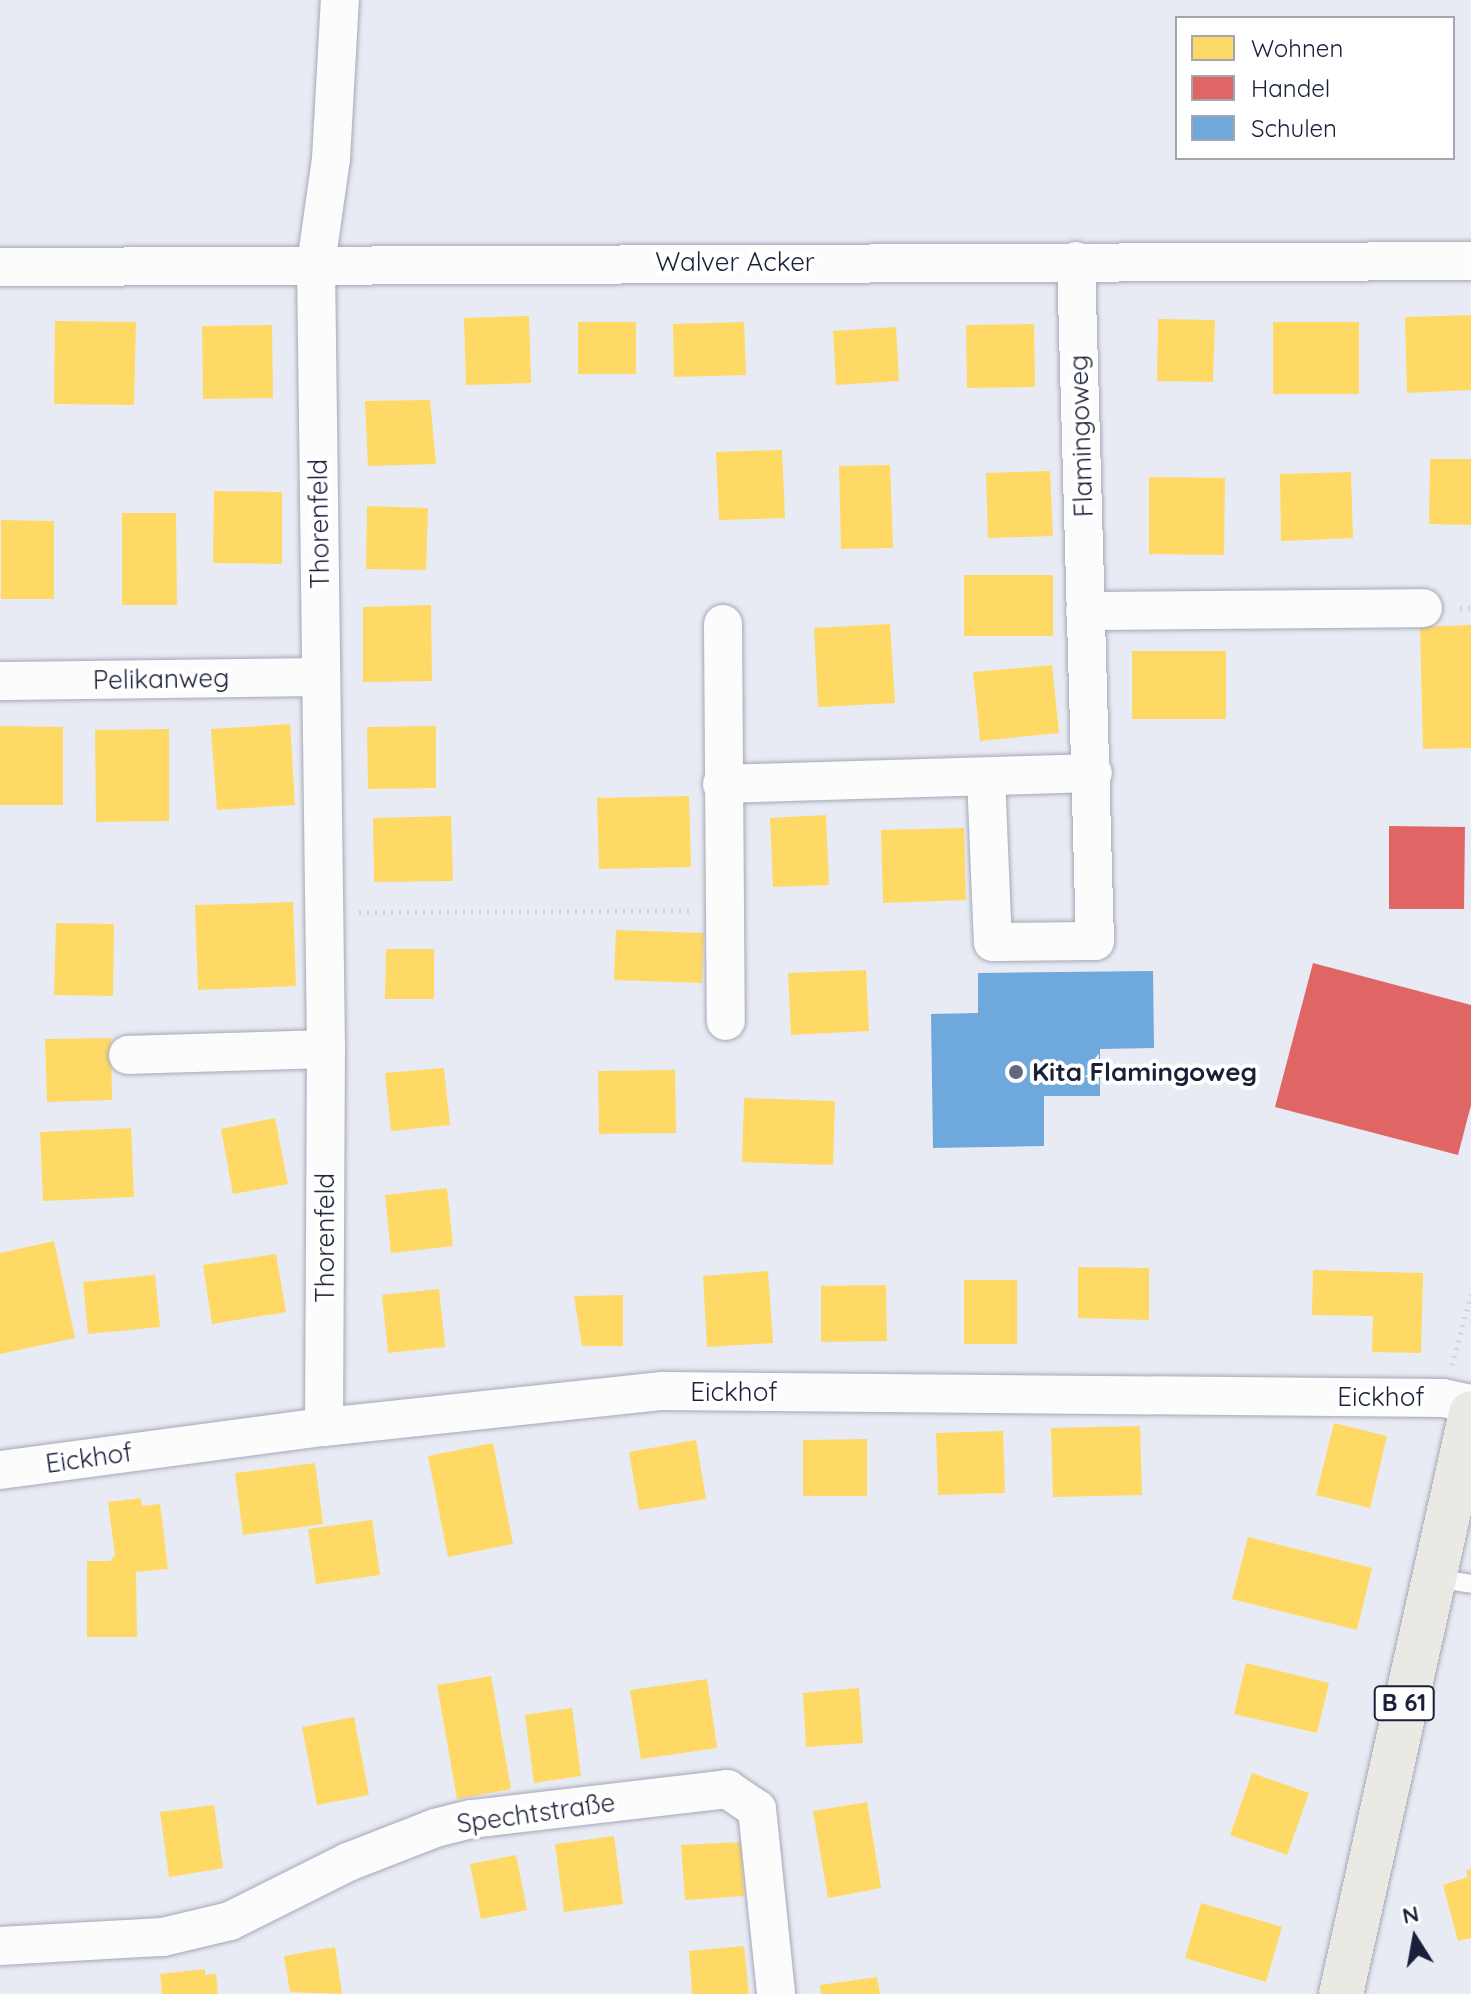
<!DOCTYPE html>
<html>
<head>
<meta charset="utf-8">
<style>
	body { margin:0 }
	#map { position:relative; width:1471px; height:1994px; overflow:hidden; background:#e8ebf3; font-family:Quicksand,sans-serif }
	div>[style] { position:absolute }
	.homes>* { inset:0; background:#ffd966 }
	.shops>* { inset:0; background:#e06666 }
	.schools>* { inset:0; background:#6fa8dc }
	.path>* { height:5px; margin-top:-2.5px; transform-origin:0; background:repeating-linear-gradient(90deg,#d4d5d9 0 2px,transparent 0 8px) }
	.roads { filter:drop-shadow(0 0 2px #a4a8b8) drop-shadow(0 0 2px #a4a8b8) }
	.lane>* { height:18px; margin:-9px; padding:0 9px; transform-origin:9px; border-radius:9px; background:#fcfcfd }
	.street>* { height:38px; margin:-19px; padding:0 19px; transform-origin:19px; border-radius:19px; background:#fcfcfd }
	.primary>* { height:44px; margin:-22px; padding:0 22px; transform-origin:22px; border-radius:22px; background:#ebe9e3 }
	.dots>* { width:22px; height:22px; translate:-50% -50%; box-sizing:border-box; border:4px solid #fff; border-radius:50% }
	span { translate:-50% -50%; white-space:nowrap; text-align:center; line-height:1.15; -webkit-text-stroke:8px #fff; paint-order:stroke }
	.shield-label span { padding:2px 6px; background:#fff; border:2px solid; border-radius:6px; -webkit-text-stroke-width:0 }
	.shield-label { font-size:24px; color:#1a203a; font-weight:700 }
	.street-label { font-size:26px; color:#1a203a }
	.poi-label { font-size:26px; color:#1a203a; font-weight:700 }
	.left { translate:0 -50%; text-align:left }
	.legend { position:absolute; left:1175px; top:16px; width:280px; height:144px; box-sizing:border-box; background:#fff; border:2px solid #a3a6b0; margin:0; padding:10px 14px; list-style:none; font-size:24px; color:#1a203a }
	.legend li { display:flex; align-items:center; gap:16px; height:40px }
	.legend b { width:40px; border:2px solid #a3a6b0 }
	.north { position:absolute; left:1375px; top:1898px; width:80px; height:80px; -webkit-text-stroke:6px #fff; paint-order:stroke; rotate:349deg; font-size:22px; font-weight:700; line-height:32px; text-align:center; color:#1a203a }
	.north::after { content:''; display:block; margin:auto; width:28px; height:36px; background:#1a203a; clip-path:polygon(50% 0,100% 100%,50% 72%,0 100%) }
</style>
</head>
<body>
<div id="map">
	<div class="homes">
		<i style="clip-path:polygon(1471px 315px,1471px 390px,1407px 393px,1405px 317px)"></i>
		<i style="clip-path:polygon(529px 316px,531px 383px,466px 385px,464px 318px)"></i>
		<i style="clip-path:polygon(1158px 319px,1215px 320px,1213px 382px,1157px 381px)"></i>
		<i style="clip-path:polygon(55px 321px,136px 322px,134px 405px,54px 404px)"></i>
		<i style="clip-path:polygon(578px 322px,636px 322px,636px 374px,578px 374px)"></i>
		<i style="clip-path:polygon(744px 322px,746px 375px,674px 377px,673px 324px)"></i>
		<i style="clip-path:polygon(1273px 322px,1359px 322px,1359px 394px,1273px 394px)"></i>
		<i style="clip-path:polygon(1034px 324px,1035px 387px,967px 388px,966px 325px)"></i>
		<i style="clip-path:polygon(272px 325px,273px 398px,203px 399px,202px 326px)"></i>
		<i style="clip-path:polygon(896px 327px,899px 381px,836px 385px,833px 331px)"></i>
		<i style="clip-path:polygon(430px 400px,436px 464px,368px 466px,365px 401px)"></i>
		<i style="clip-path:polygon(782px 450px,785px 518px,719px 520px,716px 452px)"></i>
		<i style="clip-path:polygon(1430px 459px,1471px 459px,1471px 525px,1429px 524px)"></i>
		<i style="clip-path:polygon(890px 465px,893px 548px,841px 549px,839px 466px)"></i>
		<i style="clip-path:polygon(1050px 471px,1053px 536px,988px 538px,986px 473px)"></i>
		<i style="clip-path:polygon(1351px 472px,1353px 538px,1281px 541px,1280px 474px)"></i>
		<i style="clip-path:polygon(1149px 477px,1225px 478px,1224px 555px,1149px 554px)"></i>
		<i style="clip-path:polygon(214px 491px,282px 492px,282px 564px,213px 563px)"></i>
		<i style="clip-path:polygon(367px 506px,428px 508px,426px 570px,366px 569px)"></i>
		<i style="clip-path:polygon(122px 513px,176px 513px,177px 605px,122px 605px)"></i>
		<i style="clip-path:polygon(1px 520px,54px 521px,54px 599px,1px 599px)"></i>
		<i style="clip-path:polygon(964px 575px,1053px 575px,1053px 636px,964px 636px)"></i>
		<i style="clip-path:polygon(431px 605px,432px 681px,363px 682px,363px 607px)"></i>
		<i style="clip-path:polygon(890px 624px,895px 703px,818px 707px,814px 628px)"></i>
		<i style="clip-path:polygon(1471px 625px,1471px 748px,1423px 749px,1420px 627px)"></i>
		<i style="clip-path:polygon(1132px 651px,1226px 651px,1226px 719px,1132px 719px)"></i>
		<i style="clip-path:polygon(1052px 665px,1059px 733px,980px 741px,973px 672px)"></i>
		<i style="clip-path:polygon(290px 724px,295px 805px,217px 810px,211px 729px)"></i>
		<i style="clip-path:polygon(0 726px,63px 727px,63px 805px,0 805px)"></i>
		<i style="clip-path:polygon(436px 726px,436px 788px,368px 789px,367px 727px)"></i>
		<i style="clip-path:polygon(169px 729px,169px 821px,96px 822px,95px 730px)"></i>
		<i style="clip-path:polygon(689px 796px,691px 867px,599px 869px,597px 798px)"></i>
		<i style="clip-path:polygon(826px 815px,829px 885px,773px 887px,770px 818px)"></i>
		<i style="clip-path:polygon(451px 816px,453px 881px,374px 882px,373px 818px)"></i>
		<i style="clip-path:polygon(964px 828px,966px 900px,883px 903px,881px 830px)"></i>
		<i style="clip-path:polygon(293px 902px,296px 986px,198px 990px,195px 905px)"></i>
		<i style="clip-path:polygon(56px 923px,114px 924px,113px 996px,54px 995px)"></i>
		<i style="clip-path:polygon(616px 930px,704px 933px,702px 983px,614px 980px)"></i>
		<i style="clip-path:polygon(386px 949px,434px 949px,434px 999px,385px 999px)"></i>
		<i style="clip-path:polygon(866px 970px,869px 1031px,791px 1035px,788px 973px)"></i>
		<i style="clip-path:polygon(111px 1038px,112px 1100px,47px 1102px,45px 1039px)"></i>
		<i style="clip-path:polygon(444px 1068px,450px 1125px,391px 1131px,385px 1073px)"></i>
		<i style="clip-path:polygon(675px 1070px,676px 1133px,599px 1134px,598px 1071px)"></i>
		<i style="clip-path:polygon(744px 1098px,835px 1101px,833px 1165px,742px 1162px)"></i>
		<i style="clip-path:polygon(275px 1118px,288px 1184px,233px 1194px,221px 1129px)"></i>
		<i style="clip-path:polygon(131px 1128px,134px 1197px,43px 1201px,40px 1132px)"></i>
		<i style="clip-path:polygon(447px 1188px,453px 1246px,391px 1253px,385px 1195px)"></i>
		<i style="clip-path:polygon(54px 1241px,75px 1338px,0 1354px,0 1253px)"></i>
		<i style="clip-path:polygon(276px 1254px,286px 1312px,212px 1324px,203px 1265px)"></i>
		<i style="clip-path:polygon(1078px 1267px,1149px 1268px,1149px 1320px,1078px 1318px)"></i>
		<i style="clip-path:polygon(1313px 1270px,1423px 1273px,1421px 1353px,1372px 1352px,1373px 1316px,1312px 1315px)"></i>
		<i style="clip-path:polygon(768px 1271px,773px 1343px,707px 1347px,703px 1276px)"></i>
		<i style="clip-path:polygon(155px 1275px,160px 1327px,88px 1334px,83px 1282px)"></i>
		<i style="clip-path:polygon(964px 1280px,1017px 1280px,1017px 1344px,964px 1344px)"></i>
		<i style="clip-path:polygon(886px 1285px,887px 1341px,821px 1342px,821px 1286px)"></i>
		<i style="clip-path:polygon(439px 1289px,445px 1347px,388px 1353px,382px 1295px)"></i>
		<i style="clip-path:polygon(623px 1295px,623px 1346px,582px 1346px,574px 1296px)"></i>
		<i style="clip-path:polygon(1334px 1423px,1387px 1436px,1370px 1508px,1316px 1495px)"></i>
		<i style="clip-path:polygon(1140px 1426px,1142px 1495px,1053px 1497px,1051px 1428px)"></i>
		<i style="clip-path:polygon(1003px 1431px,1005px 1493px,938px 1495px,936px 1433px)"></i>
		<i style="clip-path:polygon(867px 1439px,867px 1496px,803px 1496px,803px 1440px)"></i>
		<i style="clip-path:polygon(696px 1440px,706px 1499px,639px 1510px,629px 1452px)"></i>
		<i style="clip-path:polygon(493px 1443px,513px 1544px,448px 1557px,428px 1456px)"></i>
		<i style="clip-path:polygon(315px 1463px,323px 1524px,243px 1535px,235px 1473px)"></i>
		<i style="clip-path:polygon(141px 1498px,142px 1506px,160px 1504px,168px 1569px,136px 1572px,137px 1637px,87px 1637px,87px 1561px,110px 1561px,115px 1555px,108px 1502px)"></i>
		<i style="clip-path:polygon(372px 1520px,380px 1575px,316px 1584px,308px 1529px)"></i>
		<i style="clip-path:polygon(1248px 1537px,1372px 1568px,1357px 1630px,1232px 1599px)"></i>
		<i style="clip-path:polygon(1246px 1663px,1329px 1683px,1317px 1733px,1234px 1714px)"></i>
		<i style="clip-path:polygon(491px 1676px,511px 1789px,457px 1799px,437px 1685px)"></i>
		<i style="clip-path:polygon(707px 1679px,717px 1748px,641px 1759px,630px 1690px)"></i>
		<i style="clip-path:polygon(859px 1688px,863px 1743px,806px 1747px,803px 1693px)"></i>
		<i style="clip-path:polygon(572px 1708px,581px 1776px,534px 1783px,525px 1715px)"></i>
		<i style="clip-path:polygon(354px 1717px,369px 1795px,317px 1805px,302px 1727px)"></i>
		<i style="clip-path:polygon(1252px 1773px,1309px 1793px,1287px 1855px,1230px 1835px)"></i>
		<i style="clip-path:polygon(867px 1802px,881px 1888px,828px 1898px,813px 1811px)"></i>
		<i style="clip-path:polygon(214px 1805px,223px 1868px,169px 1877px,160px 1812px)"></i>
		<i style="clip-path:polygon(614px 1836px,623px 1904px,564px 1912px,555px 1844px)"></i>
		<i style="clip-path:polygon(741px 1842px,744px 1896px,685px 1900px,681px 1845px)"></i>
		<i style="clip-path:polygon(516px 1855px,527px 1910px,481px 1919px,470px 1864px)"></i>
		<i style="clip-path:polygon(1471px 1869px,1471px 1938px,1458px 1941px,1443px 1885px,1468px 1877px,1466px 1871px)"></i>
		<i style="clip-path:polygon(1201px 1903px,1282px 1927px,1266px 1982px,1185px 1958px)"></i>
		<i style="clip-path:polygon(744px 1946px,749px 1994px,692px 1994px,689px 1951px)"></i>
		<i style="clip-path:polygon(335px 1947px,342px 1994px,290px 1992px,284px 1956px)"></i>
		<i style="clip-path:polygon(205px 1969px,205px 1975px,216px 1974px,218px 1994px,162px 1994px,160px 1974px)"></i>
		<i style="clip-path:polygon(877px 1977px,880px 1994px,821px 1994px,820px 1985px)"></i>
	</div>
	<div class="shops">
		<i style="clip-path:polygon(1389px 826px,1465px 827px,1464px 909px,1389px 909px)"></i>
		<i style="clip-path:polygon(1313px 963px,1471px 1005px,1471px 1105px,1458px 1155px,1275px 1107px)"></i>
	</div>
	<div class="schools">
		<i style="clip-path:polygon(1153px 971px,1154px 1048px,1100px 1049px,1100px 1096px,1044px 1096px,1044px 1146px,933px 1148px,931px 1014px,978px 1013px,978px 973px)"></i>
	</div>
	<div class="path">
		<i style="left:1460px;top:608px;width:11px"></i>
		<i style="left:359px;top:912px;width:330px;rotate:-0.2deg"></i>
		<i style="left:1452px;top:1365px;width:73px;rotate:-75deg"></i>
	</div>
	<div class="roads">
		<div class="lane">
			<i style="left:1434px;top:1578px;width:37px;rotate:9deg"></i>
		</div>
		<div class="street">
			<i style="left:0;top:267px;width:1471px;rotate:-0.23deg"></i>
			<i style="left:1085px;top:611px;width:338px;rotate:-0.5deg"></i>
			<i style="left:723px;top:624px;width:397px;rotate:89.6deg"></i>
			<i style="left:0;top:681px;width:321px;rotate:-0.7deg"></i>
			<i style="left:986px;top:777px;width:165px;rotate:87.6deg"></i>
			<i style="left:993px;top:942px;width:102px;rotate:-0.6deg"></i>
			<i style="left:1095px;top:941px;width:680px;rotate:-91.6deg"></i>
			<i style="left:722px;top:784px;width:371px;rotate:-1.7deg"></i>
			<i style="left:128px;top:1055px;width:198px;rotate:-1.7deg"></i>
			<i style="left:324px;top:1427px;width:378px;rotate:-89.7deg"></i>
			<i style="left:326px;top:1049px;width:785px;rotate:-90.73deg"></i>
			<i style="left:316px;top:264px;width:106px;rotate:-81.9deg"></i>
			<i style="left:331px;top:159px;width:159px;rotate:-86.8deg"></i>
			<i style="left:0;top:1470px;width:327px;rotate:-7.6deg"></i>
			<i style="left:324px;top:1427px;width:340px;rotate:-6.1deg"></i>
			<i style="left:662px;top:1391px;width:781px;rotate:0.51deg"></i>
			<i style="left:1443px;top:1398px;width:29px;rotate:12deg"></i>
			<i style="left:0;top:1946px;width:163px;rotate:-3.2deg"></i>
			<i style="left:163px;top:1937px;width:69px;rotate:-13.4deg"></i>
			<i style="left:230px;top:1921px;width:132px;rotate:-26.6deg"></i>
			<i style="left:348px;top:1862px;width:93px;rotate:-21.3deg"></i>
			<i style="left:435px;top:1828px;width:38px;rotate:-14deg"></i>
			<i style="left:472px;top:1819px;width:257px;rotate:-6.7deg"></i>
			<i style="left:727px;top:1789px;width:36px;rotate:34deg"></i>
			<i style="left:757px;top:1809px;width:186px;rotate:84.1deg"></i>
		</div>
		<div class="primary">
			<i style="left:1341px;top:1994px;width:595px;rotate:-77.39deg"></i>
		</div>
	</div>
	<div class="dots">
		<i style="left:1016px;top:1072px;background:#62677b"></i>
	</div>
	<div class="shield-label">
		<span style="left:1404px;top:1703px">B 61</span>
	</div>
	<div class="street-label">
		<span style="left:735px;top:262px">Walver Acker</span>
		<span style="left:1081px;top:436px;rotate:-92deg">Flamingoweg</span>
		<span style="left:319px;top:524px;rotate:-91deg">Thorenfeld</span>
		<span style="left:161px;top:679px;rotate:-1deg">Pelikanweg</span>
		<span style="left:325px;top:1238px;rotate:-90deg">Thorenfeld</span>
		<span style="left:734px;top:1392px">Eickhof</span>
		<span style="left:1381px;top:1397px">Eickhof</span>
		<span style="left:89px;top:1458px;rotate:-8deg">Eickhof</span>
		<span style="left:536px;top:1813px;rotate:-8deg">Spechtstraße</span>
	</div>
	<div class="poi-label">
		<span class="left" style="left:1032px;top:1072px">Kita Flamingoweg</span>
	</div>
	<ul class="legend">
	<li><b style="height:22px;background:#ffd966"></b>Wohnen</li>
	<li><b style="height:22px;background:#e06666"></b>Handel</li>
	<li><b style="height:22px;background:#6fa8dc"></b>Schulen</li>
	</ul>
	<div class="north">N</div>
</div>
</body>
</html>
